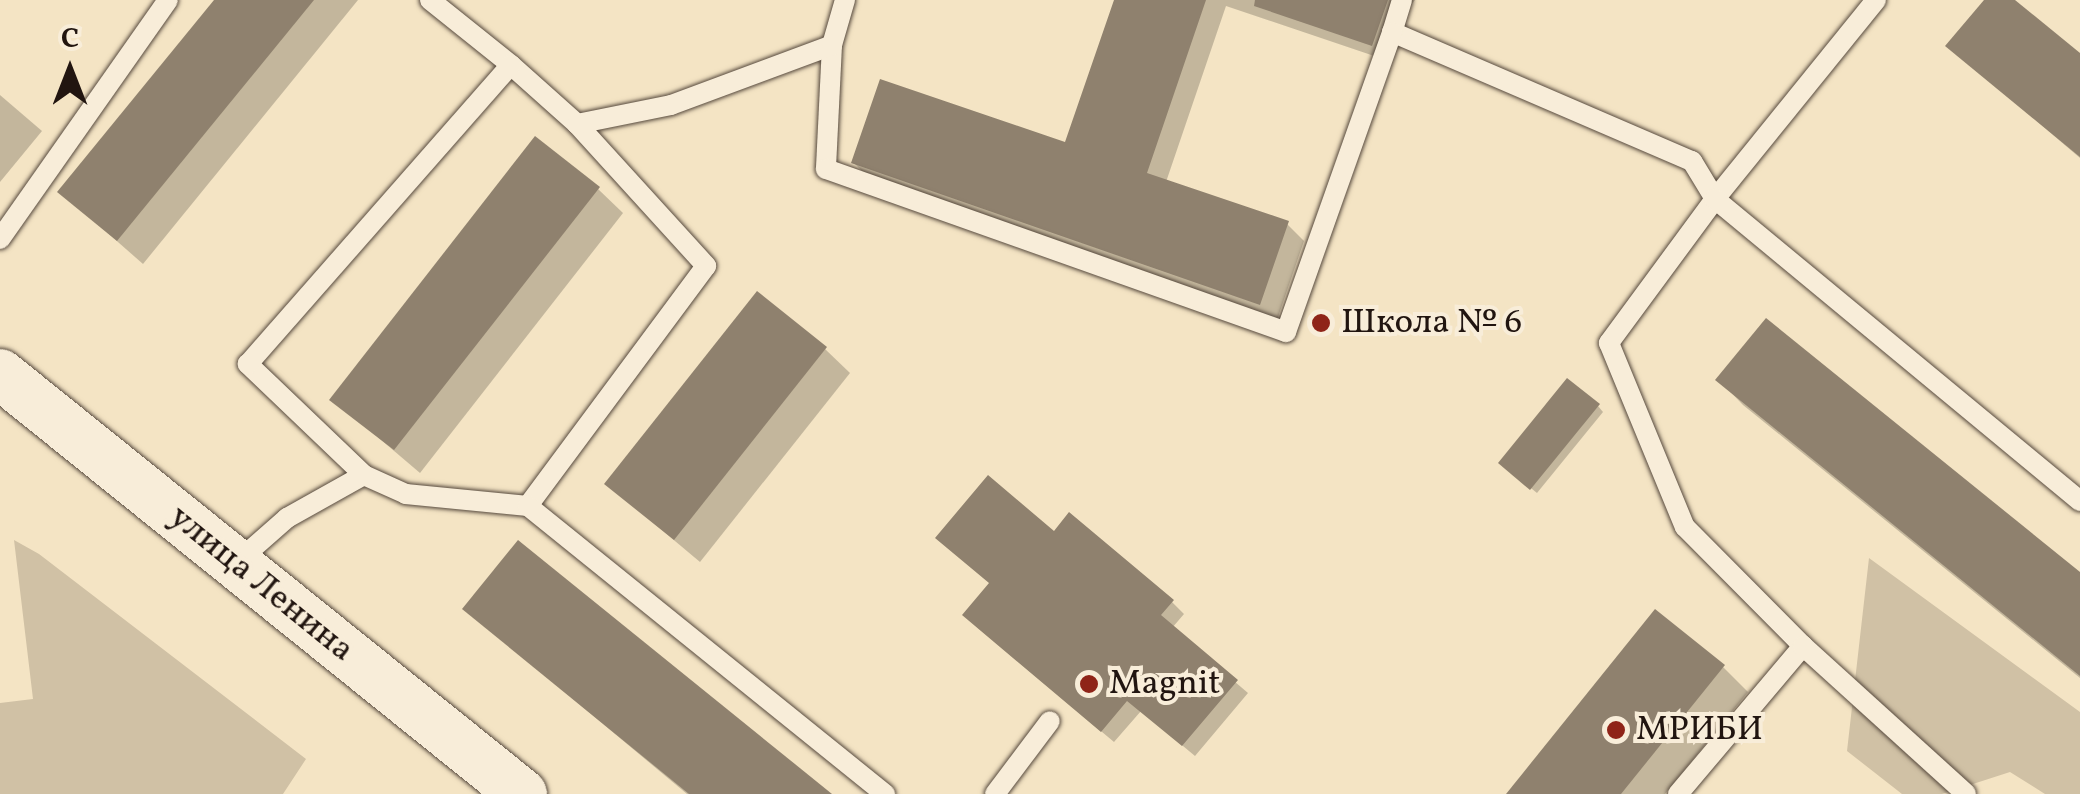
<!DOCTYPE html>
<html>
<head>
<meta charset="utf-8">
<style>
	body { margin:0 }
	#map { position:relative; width:2080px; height:794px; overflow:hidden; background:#f4e4c4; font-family:Vollkorn,serif }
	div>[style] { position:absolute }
	.green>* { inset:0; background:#d0c1a5 }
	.shadow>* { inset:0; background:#0003 }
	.building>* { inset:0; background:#8f816e }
	.roads { filter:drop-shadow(0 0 2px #56493d) drop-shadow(0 0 2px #56493d) }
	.service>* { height:20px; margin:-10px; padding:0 10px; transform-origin:10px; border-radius:10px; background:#f8edd9 }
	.tertiary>* { height:50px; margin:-25px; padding:0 25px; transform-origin:25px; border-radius:25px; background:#f8edd9 }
	.dots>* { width:28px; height:28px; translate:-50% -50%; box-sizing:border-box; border:5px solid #f8edd9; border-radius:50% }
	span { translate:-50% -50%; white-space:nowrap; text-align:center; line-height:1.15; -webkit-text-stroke:8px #f8edd9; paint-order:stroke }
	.poi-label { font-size:35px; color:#211510 }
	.left { translate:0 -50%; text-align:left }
	.street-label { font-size:35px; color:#211510 }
	.north { position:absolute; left:20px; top:20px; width:100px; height:100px; -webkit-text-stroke:8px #f8edd9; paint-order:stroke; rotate:0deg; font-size:28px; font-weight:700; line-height:40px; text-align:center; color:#211510 }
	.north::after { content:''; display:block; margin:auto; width:35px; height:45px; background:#211510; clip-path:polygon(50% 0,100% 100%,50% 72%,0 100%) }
</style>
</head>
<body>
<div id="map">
	<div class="green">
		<i style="clip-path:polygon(14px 540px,39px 554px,306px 759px,283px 794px,0 794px,0 703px,33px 699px)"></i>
		<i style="clip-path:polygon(1869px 558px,2080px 712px,2080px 794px,2045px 794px,2010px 772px,1942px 794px,1902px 794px,1847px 751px)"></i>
	</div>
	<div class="shadow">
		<i style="clip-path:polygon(217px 0,358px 0,143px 264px,61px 192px)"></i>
		<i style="clip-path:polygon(1117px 0,1415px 0,1405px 13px,1389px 61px,1226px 6px,1166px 182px,1287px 224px,1304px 241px,1277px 320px,871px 180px,854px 163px,1067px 146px)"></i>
		<i style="clip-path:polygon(1987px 0,2011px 0,2080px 56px,2080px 158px,1949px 46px)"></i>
		<i style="clip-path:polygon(0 95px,42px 131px,0 182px)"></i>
		<i style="clip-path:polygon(598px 189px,623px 213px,420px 473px,333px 399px)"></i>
		<i style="clip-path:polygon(825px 349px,850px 373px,700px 562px,607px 484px)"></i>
		<i style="clip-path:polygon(1719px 380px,2080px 576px,2080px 678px,1743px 405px)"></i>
		<i style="clip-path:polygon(1598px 406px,1603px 412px,1537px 493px,1507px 469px)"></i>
		<i style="clip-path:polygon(1069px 516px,1172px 602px,1184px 614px,1172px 628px,1248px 693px,1195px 756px,1141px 711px,1114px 742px,977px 627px)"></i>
		<i style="clip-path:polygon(465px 609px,828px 794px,687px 794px)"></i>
		<i style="clip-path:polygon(1723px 667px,1748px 692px,1665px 794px,1509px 794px)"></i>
	</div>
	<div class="building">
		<i style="clip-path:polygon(214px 0,314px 0,117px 241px,57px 192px)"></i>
		<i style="clip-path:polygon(1114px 0,1206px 0,1147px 173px,1289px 221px,1260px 305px,851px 163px,880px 79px,1065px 142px)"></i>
		<i style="clip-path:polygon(1255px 0,1388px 0,1372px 46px,1254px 6px)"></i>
		<i style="clip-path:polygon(1984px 0,2015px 0,2080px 53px,2080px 157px,1945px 46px)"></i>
		<i style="clip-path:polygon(535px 136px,600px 187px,394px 450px,329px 400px)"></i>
		<i style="clip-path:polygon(757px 291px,827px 347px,674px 540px,604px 484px)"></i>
		<i style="clip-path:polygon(1766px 318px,2080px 572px,2080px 676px,1715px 380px)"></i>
		<i style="clip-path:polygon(1567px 378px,1600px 404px,1530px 490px,1498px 463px)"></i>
		<i style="clip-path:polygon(988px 475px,1054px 531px,1069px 512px,1174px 600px,1161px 615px,1238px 680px,1182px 746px,1127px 701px,1101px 732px,962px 615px,989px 583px,935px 538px)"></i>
		<i style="clip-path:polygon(518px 540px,832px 794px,689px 794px,462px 609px)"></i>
		<i style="clip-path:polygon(1655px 609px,1725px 665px,1621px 794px,1506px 794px)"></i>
	</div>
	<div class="roads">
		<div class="service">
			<i style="left:430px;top:0;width:104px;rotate:38.7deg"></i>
			<i style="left:1402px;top:0;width:34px;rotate:107deg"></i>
			<i style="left:1392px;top:32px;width:327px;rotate:23.3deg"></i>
			<i style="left:1692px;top:161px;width:44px;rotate:58.8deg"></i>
			<i style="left:1715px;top:199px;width:179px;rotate:126.4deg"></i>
			<i style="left:1609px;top:343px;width:199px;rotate:67.6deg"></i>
			<i style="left:1685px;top:527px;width:168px;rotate:45.2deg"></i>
			<i style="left:1876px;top:0;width:256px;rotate:129deg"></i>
			<i style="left:1715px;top:199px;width:474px;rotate:39.6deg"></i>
			<i style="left:832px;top:45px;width:124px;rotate:92.8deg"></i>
			<i style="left:826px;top:169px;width:488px;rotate:19.5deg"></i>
			<i style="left:1286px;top:332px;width:318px;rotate:-70.5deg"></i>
			<i style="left:511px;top:65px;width:89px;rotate:41.8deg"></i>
			<i style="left:577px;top:124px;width:192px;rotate:47.7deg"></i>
			<i style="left:706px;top:266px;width:299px;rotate:126.6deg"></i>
			<i style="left:528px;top:506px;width:123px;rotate:-174.4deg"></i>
			<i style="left:406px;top:494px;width:46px;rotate:-155.7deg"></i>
			<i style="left:364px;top:475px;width:161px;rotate:-136.3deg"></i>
			<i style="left:248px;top:364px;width:398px;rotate:-48.7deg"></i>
			<i style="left:577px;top:124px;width:96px;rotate:-11.4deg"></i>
			<i style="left:671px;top:105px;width:172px;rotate:-20.4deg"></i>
			<i style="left:832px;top:45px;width:47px;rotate:-73.9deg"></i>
			<i style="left:0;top:239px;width:292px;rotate:-54.9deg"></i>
			<i style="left:528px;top:506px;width:459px;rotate:38.9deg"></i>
			<i style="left:237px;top:562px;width:67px;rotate:-41.3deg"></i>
			<i style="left:287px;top:518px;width:88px;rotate:-29.2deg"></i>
			<i style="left:995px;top:794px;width:91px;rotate:-53deg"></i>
			<i style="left:1678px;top:794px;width:194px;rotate:-49.8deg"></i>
			<i style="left:1803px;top:646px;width:220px;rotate:42.2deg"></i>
		</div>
		<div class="tertiary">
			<i style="left:0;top:374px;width:670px;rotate:38.82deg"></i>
		</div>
	</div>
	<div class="dots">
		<i style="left:1321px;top:323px;background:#8f2418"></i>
		<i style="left:1089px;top:684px;background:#8f2418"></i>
		<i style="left:1616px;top:730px;background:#8f2418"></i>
	</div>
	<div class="poi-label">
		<span class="left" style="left:1341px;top:323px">Школа № 6</span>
		<span class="left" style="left:1109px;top:684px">Magnit</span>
		<span class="left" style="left:1636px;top:730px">МРИБИ</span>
	</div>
	<div class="street-label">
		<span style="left:261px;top:584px;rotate:39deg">улица Ленина</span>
	</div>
	<div class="north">С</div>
</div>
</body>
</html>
